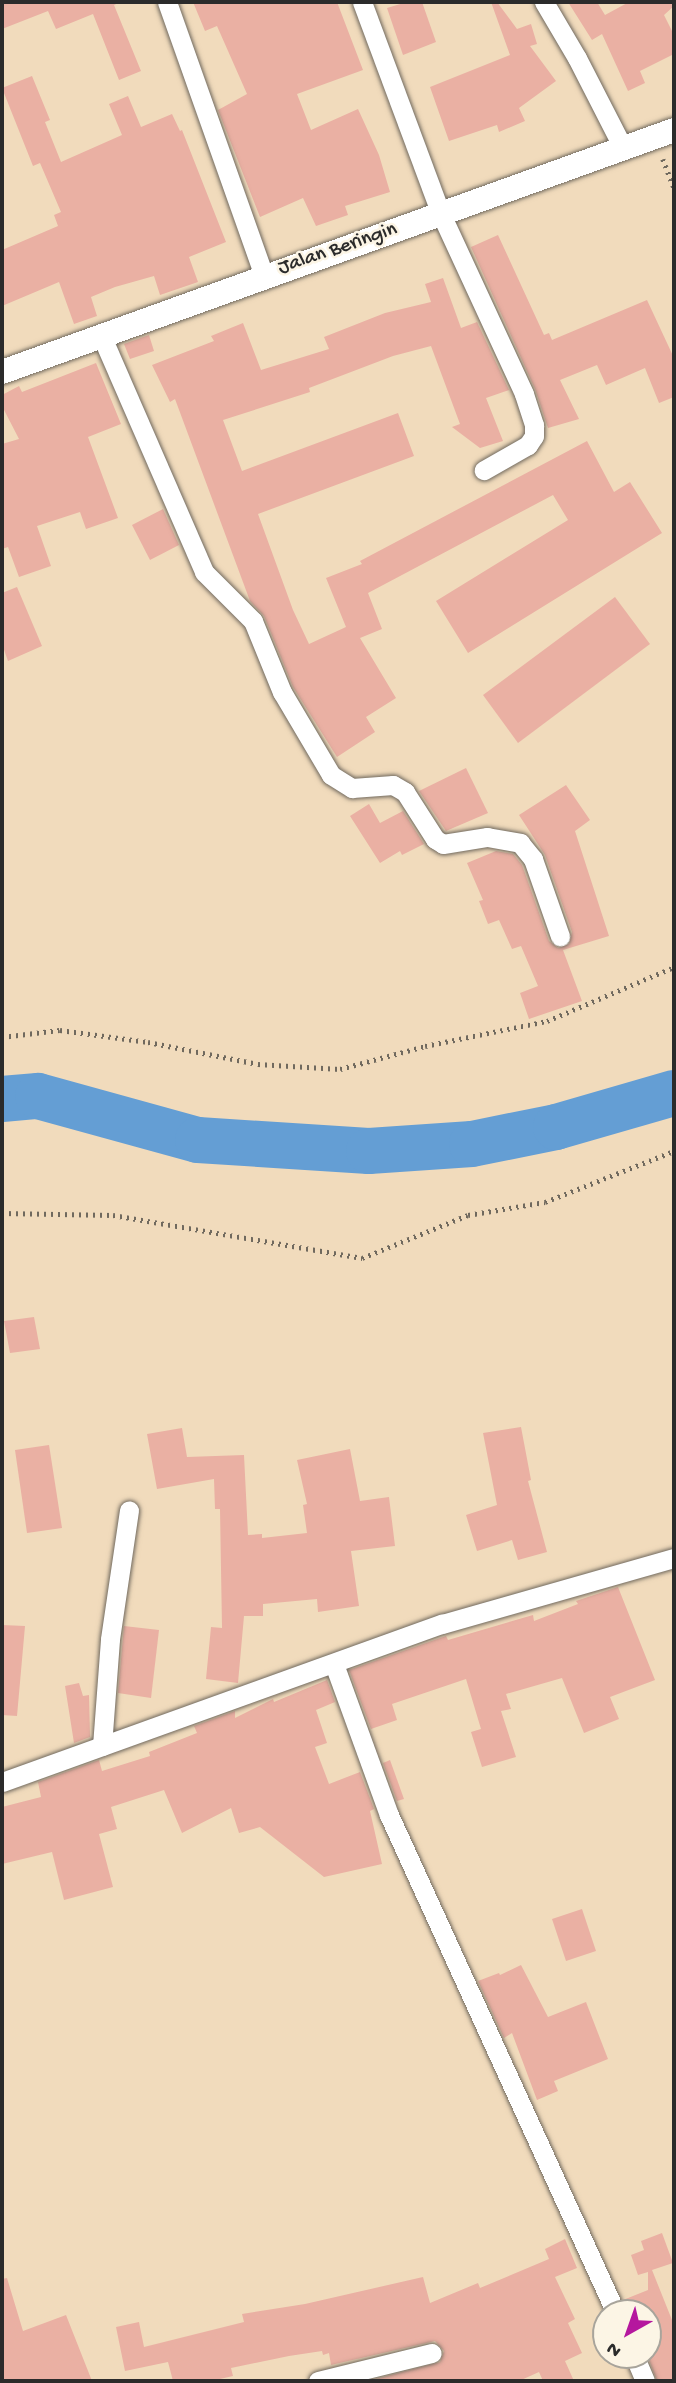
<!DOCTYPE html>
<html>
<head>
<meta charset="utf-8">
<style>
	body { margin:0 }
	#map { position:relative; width:676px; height:2383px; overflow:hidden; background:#f1dbbc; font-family:"Gochi Hand",sans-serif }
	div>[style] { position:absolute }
	.river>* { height:46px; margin:-23px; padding:0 23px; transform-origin:23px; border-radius:23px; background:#649ed4 }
	.building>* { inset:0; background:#eab0a3 }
	.path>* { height:4.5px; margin-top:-2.25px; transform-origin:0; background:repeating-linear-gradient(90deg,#70695e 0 2px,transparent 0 7px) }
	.roads { filter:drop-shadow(0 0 2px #70695e) drop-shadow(0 0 2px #70695e) }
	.minor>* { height:19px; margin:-9.5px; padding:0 9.5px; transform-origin:9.5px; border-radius:9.5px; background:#fff }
	.tertiary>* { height:24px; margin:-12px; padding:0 12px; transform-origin:12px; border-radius:12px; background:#fff }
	span { translate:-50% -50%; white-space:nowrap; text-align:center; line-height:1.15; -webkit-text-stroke:5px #fcf5e5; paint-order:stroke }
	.street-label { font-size:21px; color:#2b2b2b }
	.frame { position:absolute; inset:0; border:4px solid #2b2b2b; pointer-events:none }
	.north { position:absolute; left:592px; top:2299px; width:70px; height:70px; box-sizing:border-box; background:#fcf5e5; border:2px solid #a8a49b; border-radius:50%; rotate:220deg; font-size:19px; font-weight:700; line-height:28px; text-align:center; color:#2b2b2b }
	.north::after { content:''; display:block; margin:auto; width:24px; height:32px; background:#b5179e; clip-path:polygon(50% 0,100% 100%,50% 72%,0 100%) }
</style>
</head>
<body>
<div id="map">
	<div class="river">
		<i style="left:2px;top:1099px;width:36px;rotate:-5deg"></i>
		<i style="left:38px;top:1096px;width:166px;rotate:15.4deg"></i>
		<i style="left:198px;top:1140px;width:171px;rotate:3.7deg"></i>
		<i style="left:369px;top:1151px;width:103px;rotate:-3.9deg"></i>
		<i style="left:472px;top:1144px;width:86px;rotate:-11.4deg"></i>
		<i style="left:556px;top:1127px;width:123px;rotate:-16.1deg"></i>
	</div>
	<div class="building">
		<i style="clip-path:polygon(2px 2px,121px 2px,114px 5px,141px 71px,119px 80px,93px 14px,56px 29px,48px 11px,2px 29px)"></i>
		<i style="clip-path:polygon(193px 2px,337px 2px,363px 70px,297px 94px,311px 130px,358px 109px,379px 155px,390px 192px,345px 206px,348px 215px,316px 226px,303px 198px,260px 217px,218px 110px,247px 94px,217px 26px,205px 31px)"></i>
		<i style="clip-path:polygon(407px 2px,422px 2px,436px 42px,403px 55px,387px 8px)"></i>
		<i style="clip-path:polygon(491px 2px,497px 2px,517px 29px,531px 24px,537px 44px,530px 46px,556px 81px,519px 108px,525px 121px,499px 132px,497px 125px,449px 141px,430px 87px,510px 55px)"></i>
		<i style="clip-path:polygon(568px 2px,597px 2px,605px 15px,629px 2px,674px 2px,674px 6px,664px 15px,674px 35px,674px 54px,640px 71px,645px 83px,628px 91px,602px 34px,592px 40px)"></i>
		<i style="clip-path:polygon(32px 76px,50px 120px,45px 122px,61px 162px,122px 135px,109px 104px,128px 96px,141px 127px,172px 114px,180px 131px,182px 130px,226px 242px,189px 257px,198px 282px,160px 295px,154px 276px,115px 287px,91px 297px,97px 316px,74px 324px,59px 282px,2px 306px,2px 250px,58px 226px,54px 215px,61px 212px,40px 163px,33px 166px,2px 88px)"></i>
		<i style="clip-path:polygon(498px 235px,544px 335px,549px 333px,552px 340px,647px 300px,674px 358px,674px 397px,659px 403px,645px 368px,606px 385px,597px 365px,560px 380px,579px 419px,548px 428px,535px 389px,471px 247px)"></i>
		<i style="clip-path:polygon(443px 278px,461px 328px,477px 322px,509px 390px,486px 398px,503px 441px,480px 448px,452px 427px,460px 424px,431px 346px,393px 356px,309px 388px,310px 392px,223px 420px,242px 471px,398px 413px,414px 456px,258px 514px,293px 610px,309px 644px,346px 627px,326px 578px,362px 564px,360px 561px,587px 441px,614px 492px,630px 482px,662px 533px,468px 653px,436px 601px,568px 520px,553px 495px,368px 593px,382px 629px,360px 638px,396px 698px,366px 717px,375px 732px,337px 757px,293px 687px,264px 616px,250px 601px,175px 399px,170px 402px,152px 365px,214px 341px,211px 336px,243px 323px,261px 370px,329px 349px,324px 337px,385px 313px,431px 302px,425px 284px)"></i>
		<i style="clip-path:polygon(149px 335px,154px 351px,130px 359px,124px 344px)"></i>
		<i style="clip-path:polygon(96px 363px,121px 424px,88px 437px,118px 518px,86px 529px,80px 512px,37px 526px,51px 566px,19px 577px,8px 547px,2px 549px,2px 444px,19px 439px,2px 406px,2px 395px,19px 386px,22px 392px)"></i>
		<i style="clip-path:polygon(163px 509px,179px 545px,150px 560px,132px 525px)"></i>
		<i style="clip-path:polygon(17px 587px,42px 646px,8px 661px,2px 644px,2px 593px)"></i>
		<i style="clip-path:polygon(615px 597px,650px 644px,518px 743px,483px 695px)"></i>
		<i style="clip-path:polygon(466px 768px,488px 813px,446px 831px,419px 791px)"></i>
		<i style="clip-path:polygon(566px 785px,590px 820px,575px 831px,609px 936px,563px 950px,582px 1001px,529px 1019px,520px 993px,538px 986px,521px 946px,512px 949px,499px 920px,488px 924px,479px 901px,483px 900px,467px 863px,496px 851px,513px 854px,522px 865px,549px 941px,558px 948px,569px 944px,572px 932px,545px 855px,519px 815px)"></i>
		<i style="clip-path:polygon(369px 804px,380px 823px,403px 811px,424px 844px,402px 855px,400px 851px,380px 863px,350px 816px)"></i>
		<i style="clip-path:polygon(34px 1317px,40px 1349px,10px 1353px,4px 1321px)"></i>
		<i style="clip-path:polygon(521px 1427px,531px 1480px,528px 1481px,547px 1552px,518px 1560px,512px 1540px,477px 1551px,466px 1515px,497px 1505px,483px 1433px)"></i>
		<i style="clip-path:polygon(182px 1428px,187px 1457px,244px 1455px,248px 1535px,262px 1534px,262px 1538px,307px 1533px,303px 1505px,307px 1504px,297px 1460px,350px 1449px,360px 1501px,389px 1497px,395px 1546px,351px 1551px,359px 1606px,318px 1612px,317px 1599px,263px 1604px,263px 1616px,244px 1616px,238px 1683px,206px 1679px,211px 1627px,222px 1628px,220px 1509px,215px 1509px,214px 1479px,157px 1489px,147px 1434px)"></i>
		<i style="clip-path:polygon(49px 1445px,62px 1528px,27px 1533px,15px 1450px)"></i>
		<i style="clip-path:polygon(618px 1587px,655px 1680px,610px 1697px,619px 1719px,584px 1733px,562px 1678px,506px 1694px,511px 1709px,501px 1711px,516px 1757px,482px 1767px,471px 1732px,481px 1729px,466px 1679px,392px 1704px,397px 1720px,371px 1729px,349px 1670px,446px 1636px,448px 1640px,533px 1615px,534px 1621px,578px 1604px,576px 1601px)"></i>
		<i style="clip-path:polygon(2px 1625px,25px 1626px,17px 1716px,2px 1715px)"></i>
		<i style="clip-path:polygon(124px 1626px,159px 1630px,151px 1698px,118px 1693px)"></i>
		<i style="clip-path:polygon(327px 1680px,335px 1702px,316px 1710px,327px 1743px,315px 1747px,329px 1784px,360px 1772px,374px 1809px,370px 1811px,382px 1864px,324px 1877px,260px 1827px,239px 1833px,231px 1808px,182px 1833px,164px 1790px,111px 1807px,117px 1829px,99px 1834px,113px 1887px,64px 1900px,52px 1852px,2px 1864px,2px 1807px,41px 1797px,38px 1782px,99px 1760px,102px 1771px,150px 1756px,149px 1752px,197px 1733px,194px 1726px,235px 1711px,235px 1718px,273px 1699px,274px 1702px)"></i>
		<i style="clip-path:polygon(79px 1683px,83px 1696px,89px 1695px,90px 1737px,74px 1743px,65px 1686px)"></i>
		<i style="clip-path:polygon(390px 1760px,404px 1799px,397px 1801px,383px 1763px)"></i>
		<i style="clip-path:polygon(582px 1909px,596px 1951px,566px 1961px,552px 1919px)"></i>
		<i style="clip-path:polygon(521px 1965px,548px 2017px,586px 2002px,608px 2059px,554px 2081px,558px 2091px,537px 2100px,512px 2033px,504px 2038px,478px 1981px,499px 1973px,500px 1975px)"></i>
		<i style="clip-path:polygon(662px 2233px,673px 2263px,652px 2270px,674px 2325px,674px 2381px,657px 2381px,647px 2355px,648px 2313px,628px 2313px,623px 2300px,648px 2290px,648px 2272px,638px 2275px,631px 2255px,644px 2250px,641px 2241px)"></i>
		<i style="clip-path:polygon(565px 2239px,577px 2268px,555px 2277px,575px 2319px,568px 2323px,582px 2353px,565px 2361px,574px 2381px,543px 2381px,539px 2372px,519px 2381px,368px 2381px,440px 2362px,444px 2351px,435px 2341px,331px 2365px,329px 2353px,323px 2355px,322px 2351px,289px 2356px,231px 2368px,233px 2376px,211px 2381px,173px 2381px,168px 2362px,125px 2371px,116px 2327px,139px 2322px,144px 2347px,244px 2322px,242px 2314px,305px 2304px,423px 2277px,430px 2303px,478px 2283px,480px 2288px,549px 2259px,545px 2249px)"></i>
		<i style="clip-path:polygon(7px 2278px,23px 2331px,66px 2315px,92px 2381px,2px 2381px,2px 2279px)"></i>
	</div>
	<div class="path">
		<i style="left:663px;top:159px;width:31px;rotate:69deg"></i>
		<i style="left:2px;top:1037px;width:58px;rotate:-6.9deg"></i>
		<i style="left:60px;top:1030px;width:89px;rotate:7.8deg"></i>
		<i style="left:148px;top:1042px;width:112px;rotate:11.3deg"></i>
		<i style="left:258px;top:1064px;width:82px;rotate:3.5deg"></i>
		<i style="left:340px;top:1069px;width:88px;rotate:-15.1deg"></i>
		<i style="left:425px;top:1046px;width:125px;rotate:-11.6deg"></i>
		<i style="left:547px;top:1021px;width:138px;rotate:-23deg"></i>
		<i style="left:2px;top:1213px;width:111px;rotate:1deg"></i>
		<i style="left:113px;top:1215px;width:253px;rotate:9.8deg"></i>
		<i style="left:362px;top:1258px;width:114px;rotate:-22.1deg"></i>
		<i style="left:468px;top:1215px;width:78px;rotate:-9.6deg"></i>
		<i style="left:545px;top:1202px;width:139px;rotate:-21.6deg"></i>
	</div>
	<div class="roads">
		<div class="minor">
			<i style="left:167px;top:2px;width:291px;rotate:70.5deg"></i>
			<i style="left:362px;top:2px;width:226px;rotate:69.6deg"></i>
			<i style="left:441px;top:214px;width:198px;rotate:65.2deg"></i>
			<i style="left:524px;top:394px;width:33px;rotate:72deg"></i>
			<i style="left:534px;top:425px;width:11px;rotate:90deg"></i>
			<i style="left:534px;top:436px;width:11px;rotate:124deg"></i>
			<i style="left:528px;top:445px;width:51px;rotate:150.4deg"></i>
			<i style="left:544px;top:2px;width:65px;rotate:59.5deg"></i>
			<i style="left:577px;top:58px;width:103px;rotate:62.9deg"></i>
			<i style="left:102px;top:337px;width:256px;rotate:66.5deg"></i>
			<i style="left:204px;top:572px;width:69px;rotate:45deg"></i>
			<i style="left:253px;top:621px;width:77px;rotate:67.8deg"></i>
			<i style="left:282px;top:692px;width:96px;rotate:59.4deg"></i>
			<i style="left:331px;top:775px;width:25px;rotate:32deg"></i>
			<i style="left:352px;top:788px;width:41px;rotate:-4.2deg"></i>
			<i style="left:393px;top:785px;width:14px;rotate:30deg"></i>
			<i style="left:405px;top:792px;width:56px;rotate:57.4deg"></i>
			<i style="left:435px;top:839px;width:9px;rotate:32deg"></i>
			<i style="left:443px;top:844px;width:45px;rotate:-9deg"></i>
			<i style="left:487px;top:837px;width:34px;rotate:10deg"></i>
			<i style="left:520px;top:843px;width:21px;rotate:51deg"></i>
			<i style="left:533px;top:859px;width:82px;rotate:70.7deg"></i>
			<i style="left:334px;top:1664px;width:161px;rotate:70deg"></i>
			<i style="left:389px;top:1815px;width:547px;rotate:65.5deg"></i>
			<i style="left:102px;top:1746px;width:107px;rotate:-85.7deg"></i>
			<i style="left:110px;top:1639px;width:130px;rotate:-81.6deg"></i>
			<i style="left:2px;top:1782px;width:468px;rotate:-19.8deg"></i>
			<i style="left:442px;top:1624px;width:241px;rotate:-15.9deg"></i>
			<i style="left:634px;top:2355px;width:28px;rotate:67deg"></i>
			<i style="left:318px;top:2381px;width:117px;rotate:-13.8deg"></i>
		</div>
		<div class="tertiary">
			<i style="left:2px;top:372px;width:714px;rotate:-19.8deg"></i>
		</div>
	</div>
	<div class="street-label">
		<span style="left:338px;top:250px;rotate:-19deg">Jalan Beringin</span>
	</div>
	<div class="frame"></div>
	<div class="north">N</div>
</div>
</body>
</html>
